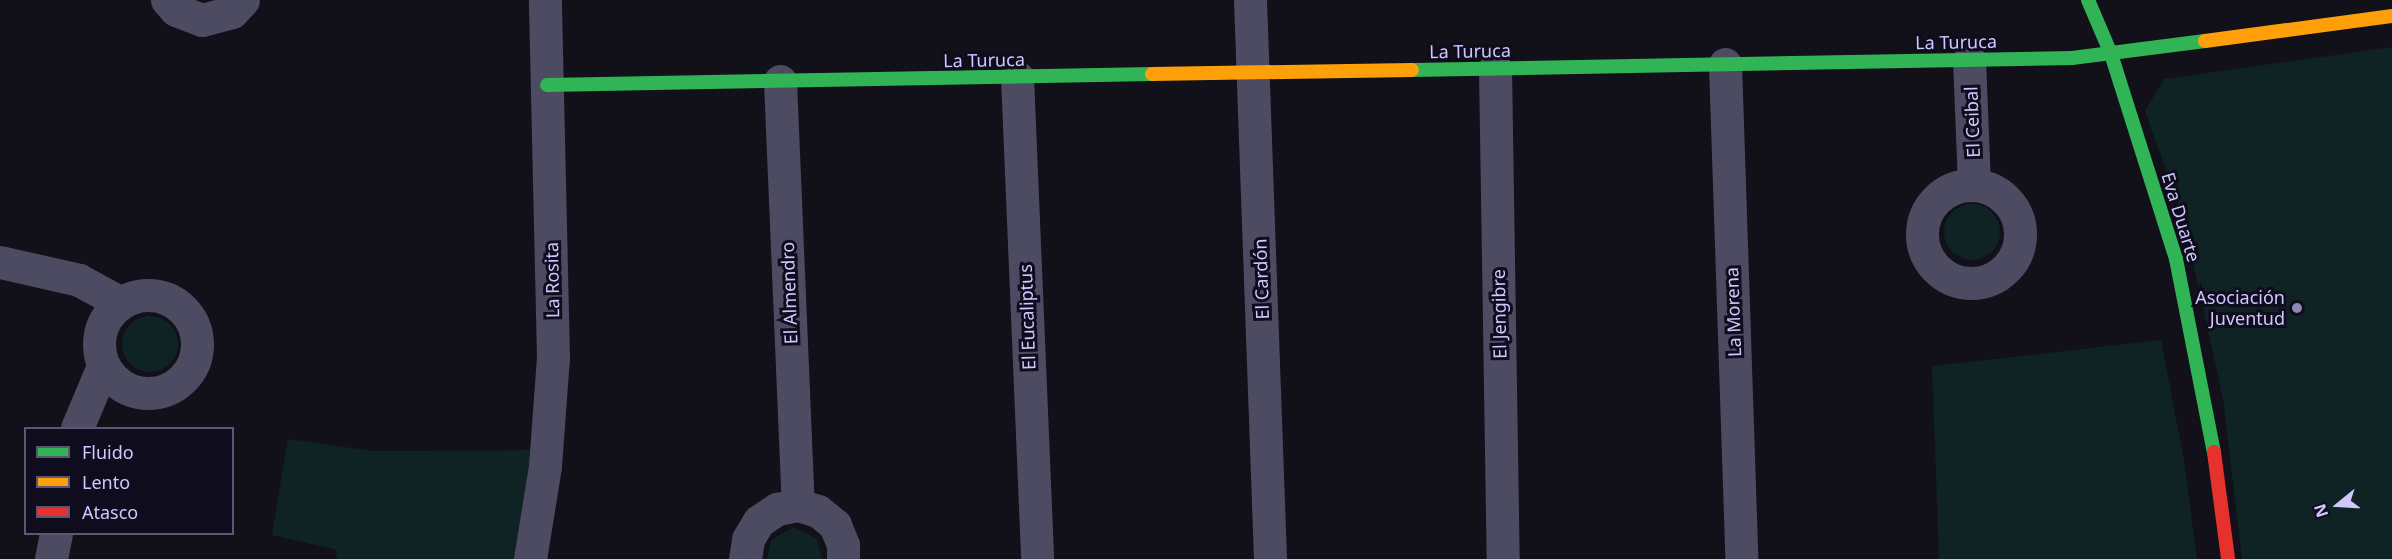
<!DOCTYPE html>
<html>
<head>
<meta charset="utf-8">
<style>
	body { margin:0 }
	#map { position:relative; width:2392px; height:559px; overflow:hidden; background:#121019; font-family:"Noto Sans",sans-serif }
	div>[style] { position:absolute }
	.green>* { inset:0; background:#0f2324 }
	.round { border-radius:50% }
	.street>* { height:33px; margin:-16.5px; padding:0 16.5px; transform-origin:16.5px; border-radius:16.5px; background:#4c4b62 }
	.street>.ring { margin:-16.5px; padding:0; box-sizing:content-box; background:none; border:33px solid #4c4b62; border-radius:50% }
	.fast>* { height:14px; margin:-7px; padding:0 7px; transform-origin:7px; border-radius:7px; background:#30b455 }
	.slow>* { height:14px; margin:-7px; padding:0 7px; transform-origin:7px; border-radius:7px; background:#ff9f0a }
	.jam>* { height:14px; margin:-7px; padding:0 7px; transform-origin:7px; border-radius:7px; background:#e5322d }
	.dots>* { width:16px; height:16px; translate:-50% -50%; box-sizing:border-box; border:3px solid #0f0c1d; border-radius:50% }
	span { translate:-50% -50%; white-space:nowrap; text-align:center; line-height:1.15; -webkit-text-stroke:6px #0f0c1d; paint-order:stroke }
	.street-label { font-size:18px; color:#cfc8fe }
	.poi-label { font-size:18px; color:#cfc8fe }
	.right { translate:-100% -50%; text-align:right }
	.legend { position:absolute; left:24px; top:427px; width:210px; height:108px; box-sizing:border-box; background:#0f0c1d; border:2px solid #5c5777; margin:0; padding:8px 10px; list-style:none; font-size:18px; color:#cfc8fe }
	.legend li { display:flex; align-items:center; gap:12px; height:30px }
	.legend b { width:30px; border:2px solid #5c5777 }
	.north { position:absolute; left:2308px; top:475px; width:60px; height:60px; -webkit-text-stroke:4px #0f0c1d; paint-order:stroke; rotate:252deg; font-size:16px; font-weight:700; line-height:24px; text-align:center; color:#cfc8fe }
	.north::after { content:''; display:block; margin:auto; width:21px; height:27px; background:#cfc8fe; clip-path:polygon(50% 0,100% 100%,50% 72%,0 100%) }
</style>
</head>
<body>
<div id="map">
	<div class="green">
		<i style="clip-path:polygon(2392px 47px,2392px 559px,2242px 559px,2223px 399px,2183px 217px,2145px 111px,2164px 79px)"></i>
		<i class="round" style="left:1944px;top:204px;width:56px;height:56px"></i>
		<i class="round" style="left:122px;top:316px;width:56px;height:56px"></i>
		<i style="clip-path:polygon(2161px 340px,2184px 460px,2197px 559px,1939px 559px,1932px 366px)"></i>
		<i style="clip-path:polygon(288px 439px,373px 451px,532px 450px,517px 559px,336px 559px,337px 550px,272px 535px)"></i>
		<i style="clip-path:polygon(794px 527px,817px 539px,822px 559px,767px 559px,771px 540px)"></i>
	</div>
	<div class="street">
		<i style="left:167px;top:0;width:13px;rotate:48deg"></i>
		<i style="left:176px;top:10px;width:28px;rotate:21deg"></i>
		<i style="left:202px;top:20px;width:31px;rotate:-15deg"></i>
		<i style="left:232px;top:12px;width:16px;rotate:-47deg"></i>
		<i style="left:1250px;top:0;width:559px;rotate:87.95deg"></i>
		<i style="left:1969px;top:60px;width:124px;rotate:87.7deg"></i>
		<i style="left:1725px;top:64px;width:495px;rotate:88.1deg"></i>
		<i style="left:1495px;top:68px;width:491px;rotate:89.1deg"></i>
		<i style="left:1017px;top:77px;width:480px;rotate:87.6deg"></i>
		<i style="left:780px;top:81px;width:424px;rotate:87.6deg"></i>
		<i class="ring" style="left:1922px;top:185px;width:65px;height:65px"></i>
		<i style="left:0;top:262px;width:81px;rotate:12.8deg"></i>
		<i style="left:79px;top:280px;width:48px;rotate:28.7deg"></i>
		<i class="ring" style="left:99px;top:295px;width:65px;height:65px"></i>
		<i style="left:77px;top:428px;width:67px;rotate:-67.2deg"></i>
		<i style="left:51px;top:559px;width:25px;rotate:-79deg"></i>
		<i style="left:530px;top:559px;width:94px;rotate:-80.8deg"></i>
		<i style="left:545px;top:466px;width:108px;rotate:-85.8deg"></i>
		<i style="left:553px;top:358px;width:358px;rotate:-91.3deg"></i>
		<i style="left:745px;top:559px;width:20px;rotate:-81deg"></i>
		<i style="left:748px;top:539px;width:21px;rotate:-59deg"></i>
		<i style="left:759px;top:521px;width:22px;rotate:-34deg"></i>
		<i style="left:777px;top:509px;width:21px;rotate:-11deg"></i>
		<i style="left:798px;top:505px;width:21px;rotate:17deg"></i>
		<i style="left:818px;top:511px;width:22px;rotate:39deg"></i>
		<i style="left:835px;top:525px;width:22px;rotate:68deg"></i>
		<i style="left:843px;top:545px;width:14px;rotate:90deg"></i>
	</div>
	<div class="fast">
		<i style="left:2088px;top:0;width:59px;rotate:66.9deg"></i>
		<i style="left:2111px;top:54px;width:215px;rotate:72.4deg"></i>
		<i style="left:2176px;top:259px;width:197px;rotate:78.9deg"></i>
		<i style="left:1412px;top:70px;width:660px;rotate:-1.04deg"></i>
		<i style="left:2072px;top:58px;width:134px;rotate:-7.3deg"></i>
		<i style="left:547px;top:85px;width:605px;rotate:-1.04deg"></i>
	</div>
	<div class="slow">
		<i style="left:2205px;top:41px;width:189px;rotate:-7.6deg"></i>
		<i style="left:1152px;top:74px;width:260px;rotate:-0.9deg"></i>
	</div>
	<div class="jam">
		<i style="left:2214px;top:452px;width:108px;rotate:82.5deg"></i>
	</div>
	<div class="dots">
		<i style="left:2297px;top:308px;background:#8d88ae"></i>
	</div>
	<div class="street-label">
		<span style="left:1956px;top:42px;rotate:-1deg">La Turuca</span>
		<span style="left:1470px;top:51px;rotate:-1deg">La Turuca</span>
		<span style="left:984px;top:60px;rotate:-1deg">La Turuca</span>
		<span style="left:1972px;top:122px;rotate:-92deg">El Ceibal</span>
		<span style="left:2181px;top:217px;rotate:73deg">Eva Duarte</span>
		<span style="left:1261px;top:279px;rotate:-92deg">El Cardón</span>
		<span style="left:552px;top:280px;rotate:-91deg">La Rosita</span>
		<span style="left:789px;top:293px;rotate:-92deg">El Almendro</span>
		<span style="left:1733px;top:312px;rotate:-92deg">La Morena</span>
		<span style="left:1499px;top:314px;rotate:-91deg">El Jengibre</span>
		<span style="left:1027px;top:317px;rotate:-92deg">El Eucaliptus</span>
	</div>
	<div class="poi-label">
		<span class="right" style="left:2285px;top:308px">Asociación<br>Juventud</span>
	</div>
	<ul class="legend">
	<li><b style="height:8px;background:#30b455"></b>Fluido</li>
	<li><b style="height:8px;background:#ff9f0a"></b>Lento</li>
	<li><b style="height:8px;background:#e5322d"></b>Atasco</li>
	</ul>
	<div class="north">N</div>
</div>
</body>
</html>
